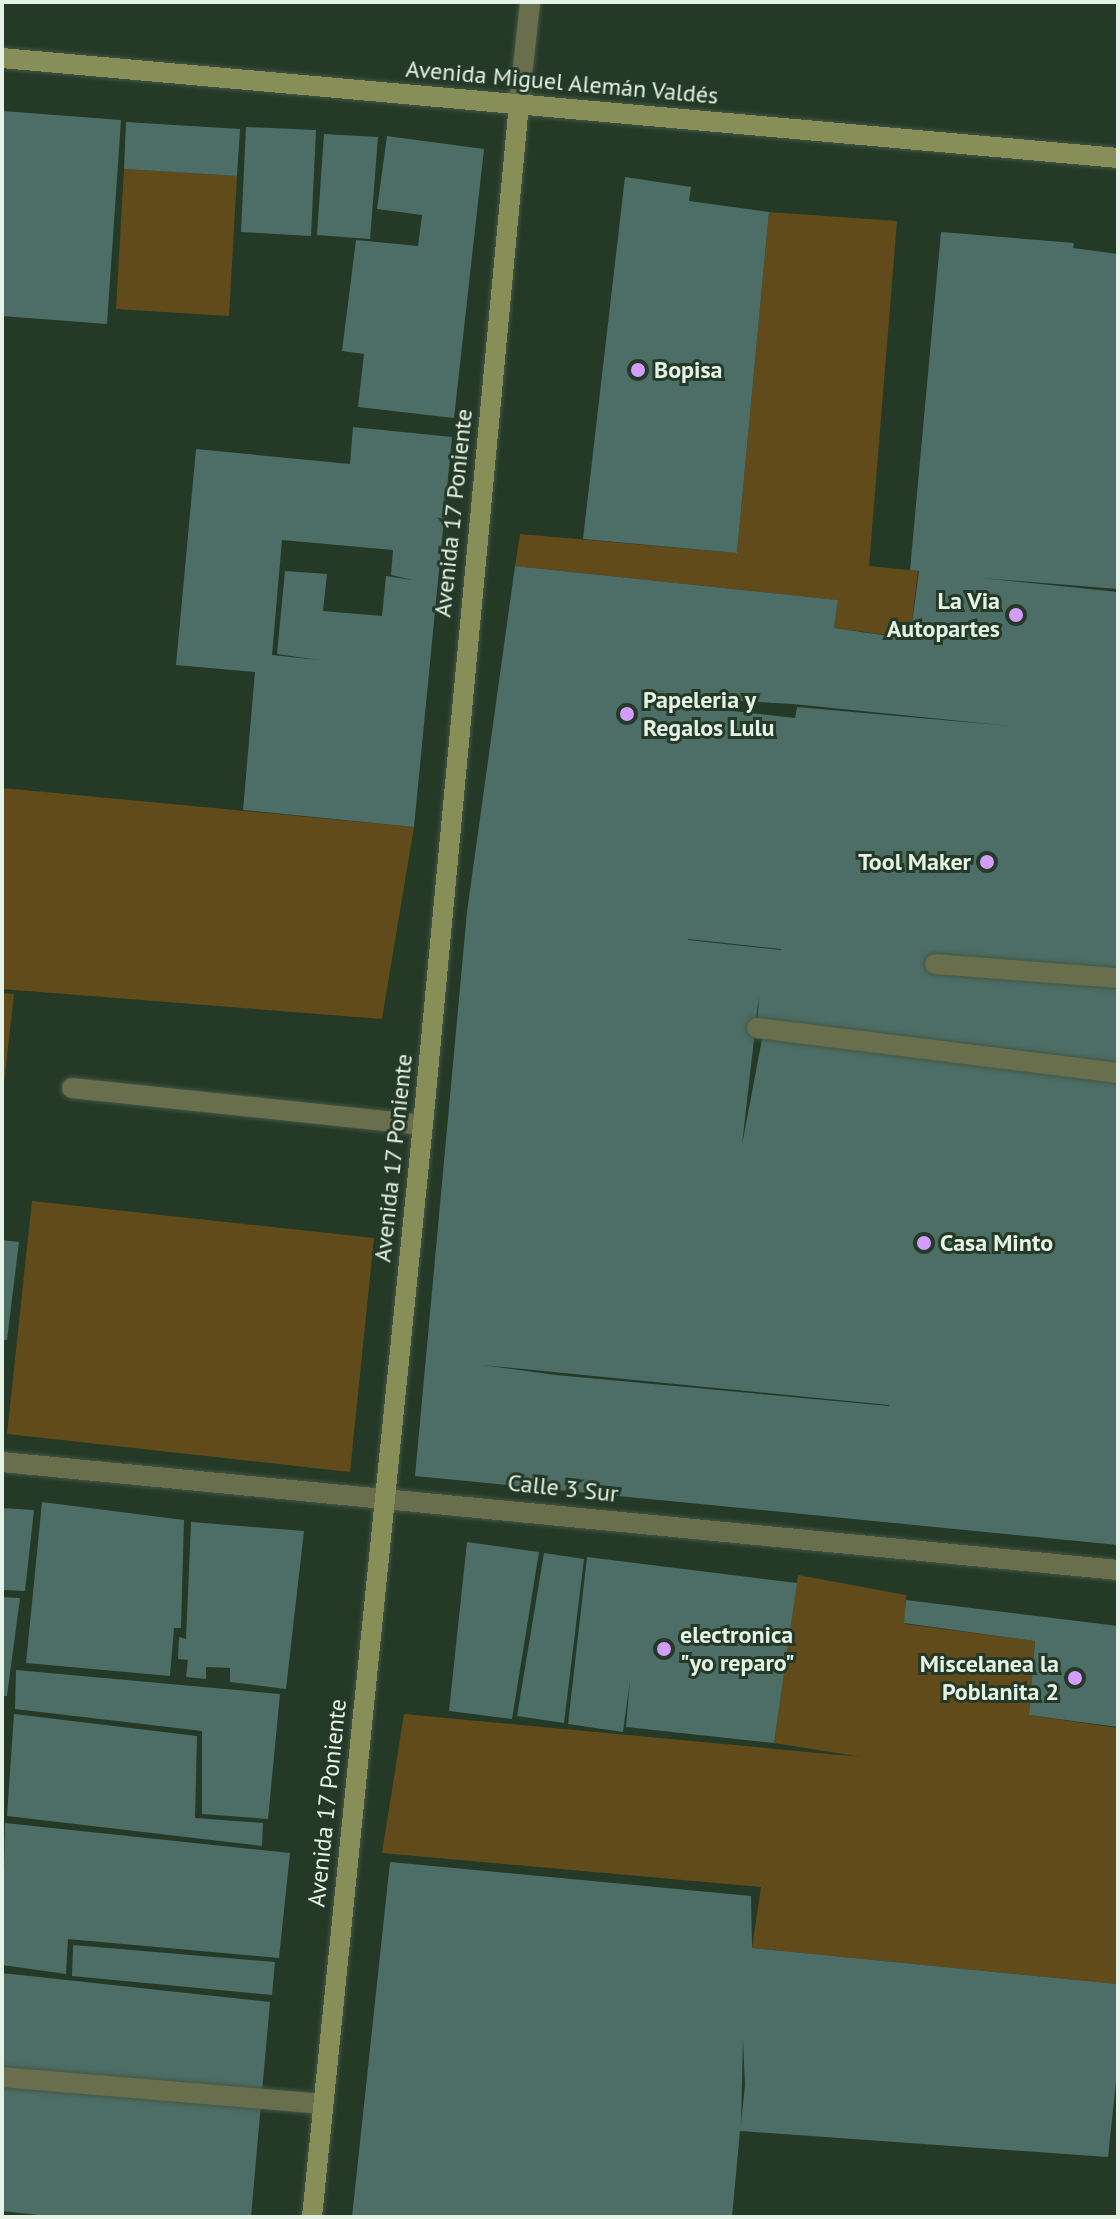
<!DOCTYPE html>
<html>
<head>
<meta charset="utf-8">
<style>
	body { margin:0 }
	#map { position:relative; width:1120px; height:2219px; overflow:hidden; background:#253927; font-family:"PT Sans",sans-serif }
	div>[style] { position:absolute }
	.green>* { inset:0; background:#624b1a }
	.building>* { inset:0; background:#4c6e66 }
	.roads { filter:drop-shadow(0 0 2px #445746) drop-shadow(0 0 2px #445746) }
	.lane>* { height:20px; margin:-10px; padding:0 10px; transform-origin:10px; border-radius:10px; background:#696e4c }
	.street>* { height:20px; margin:-10px; padding:0 10px; transform-origin:10px; border-radius:10px; background:#696e4c }
	.secondary>* { height:20px; margin:-10px; padding:0 10px; transform-origin:10px; border-radius:10px; background:#878e57 }
	.dots>* { width:22px; height:22px; translate:-50% -50%; box-sizing:border-box; border:4px solid #253927; border-radius:50% }
	span { translate:-50% -50%; white-space:nowrap; text-align:center; line-height:1.15; -webkit-text-stroke:6px #253927; paint-order:stroke }
	.street-label { font-size:24px; color:#e5f2e6 }
	.poi-label { font-size:24px; color:#e5f2e6; font-weight:700 }
	.left { translate:0 -50%; text-align:left }
	.right { translate:-100% -50%; text-align:right }
	.frame { position:absolute; inset:0; border:4px solid #e5f2e6; pointer-events:none }
</style>
</head>
<body>
<div id="map">
	<div class="green">
		<i style="clip-path:polygon(124px 169px,237px 176px,229px 316px,116px 309px)"></i>
		<i style="clip-path:polygon(769px 212px,897px 221px,869px 566px,918px 571px,910px 638px,834px 628px,838px 600px,515px 566px,520px 534px,737px 553px)"></i>
		<i style="clip-path:polygon(2px 788px,414px 827px,382px 1019px,2px 989px)"></i>
		<i style="clip-path:polygon(2px 993px,14px 994px,2px 1101px)"></i>
		<i style="clip-path:polygon(32px 1201px,374px 1238px,350px 1472px,7px 1434px)"></i>
		<i style="clip-path:polygon(798px 1575px,906px 1595px,905px 1624px,1035px 1641px,1029px 1715px,1118px 1728px,1118px 1984px,752px 1948px,761px 1887px,382px 1853px,404px 1714px,861px 1757px,774px 1743px)"></i>
	</div>
	<div class="building">
		<i style="clip-path:polygon(3px 111px,121px 120px,107px 324px,2px 316px)"></i>
		<i style="clip-path:polygon(126px 122px,240px 129px,237px 176px,124px 169px)"></i>
		<i style="clip-path:polygon(246px 127px,316px 130px,311px 236px,241px 232px)"></i>
		<i style="clip-path:polygon(324px 134px,378px 137px,370px 239px,317px 235px)"></i>
		<i style="clip-path:polygon(387px 136px,484px 149px,454px 418px,358px 407px,364px 354px,342px 351px,356px 240px,418px 246px,422px 215px,377px 209px)"></i>
		<i style="clip-path:polygon(625px 177px,691px 187px,689px 201px,769px 212px,737px 553px,583px 539px)"></i>
		<i style="clip-path:polygon(evenodd,941px 232px,1074px 243px,1073px 248px,1118px 254px,1118px 589px,981px 578px,1118px 592px,1118px 1071px,757px 1028px,759px 995px,742px 1145px,762px 1039px,1118px 1079px,1118px 1545px,415px 1476px,467px 912px,515px 566px,838px 600px,834px 628px,910px 639px,919px 571px,910px 570px,941px 232px,724px 700px,793px 704px,1010px 726px,797px 707px,795px 718px,724px 710px,724px 700px,941px 232px,688px 939px,781px 949px,781px 950px,688px 940px,688px 939px,941px 232px,482px 1365px,889px 1405px,889px 1406px,556px 1375px,482px 1365px)"></i>
		<i style="clip-path:polygon(evenodd,353px 427px,452px 437px,414px 827px,243px 810px,255px 672px,176px 665px,196px 449px,350px 464px,353px 427px,282px 540px,393px 550px,391px 575px,413px 580px,386px 576px,382px 616px,323px 611px,327px 574px,285px 571px,277px 654px,319px 660px,272px 655px,282px 540px)"></i>
		<i style="clip-path:polygon(2px 1240px,19px 1242px,7px 1340px,2px 1340px)"></i>
		<i style="clip-path:polygon(42px 1502px,184px 1520px,181px 1628px,174px 1628px,170px 1676px,26px 1663px)"></i>
		<i style="clip-path:polygon(2px 1508px,34px 1510px,25px 1591px,2px 1590px)"></i>
		<i style="clip-path:polygon(191px 1522px,304px 1531px,286px 1689px,230px 1682px,230px 1668px,206px 1667px,206px 1679px,186px 1677px,188px 1660px,178px 1659px,179px 1637px,186px 1639px)"></i>
		<i style="clip-path:polygon(467px 1542px,539px 1552px,512px 1719px,449px 1711px)"></i>
		<i style="clip-path:polygon(544px 1553px,584px 1559px,564px 1723px,517px 1716px)"></i>
		<i style="clip-path:polygon(587px 1557px,797px 1583px,774px 1743px,626px 1727px,630px 1680px,623px 1732px,568px 1724px)"></i>
		<i style="clip-path:polygon(2px 1597px,20px 1598px,7px 1696px,2px 1696px)"></i>
		<i style="clip-path:polygon(906px 1600px,1118px 1626px,1118px 1727px,1029px 1715px,1035px 1641px,904px 1623px)"></i>
		<i style="clip-path:polygon(16px 1670px,280px 1694px,268px 1819px,202px 1814px,202px 1731px,15px 1709px)"></i>
		<i style="clip-path:polygon(14px 1714px,197px 1736px,195px 1818px,263px 1823px,262px 1846px,7px 1816px)"></i>
		<i style="clip-path:polygon(5px 1823px,290px 1853px,279px 1958px,68px 1939px,66px 1974px,2px 1965px)"></i>
		<i style="clip-path:polygon(evenodd,390px 1862px,751px 1896px,752px 1948px,1118px 1984px,1118px 2063px,1108px 2157px,740px 2131px,732px 2217px,352px 2217px,390px 1862px,743px 2039px,745px 2085px,741px 2124px,743px 2039px)"></i>
		<i style="clip-path:polygon(73px 1945px,275px 1962px,272px 1995px,72px 1976px)"></i>
		<i style="clip-path:polygon(2px 1973px,270px 2002px,251px 2217px,57px 2217px,2px 2211px)"></i>
	</div>
	<div class="roads">
		<div class="lane">
			<i style="left:757px;top:1028px;width:364px;rotate:7.1deg"></i>
			<i style="left:72px;top:1088px;width:353px;rotate:6deg"></i>
		</div>
		<div class="street">
			<i style="left:519px;top:104px;width:103px;rotate:-83.8deg"></i>
			<i style="left:935px;top:964px;width:184px;rotate:4.4deg"></i>
			<i style="left:2px;top:1462px;width:1121px;rotate:5.53deg"></i>
			<i style="left:2px;top:2077px;width:322px;rotate:4.8deg"></i>
		</div>
		<div class="secondary">
			<i style="left:2px;top:58px;width:1120px;rotate:5.12deg"></i>
			<i style="left:312px;top:2217px;width:1098px;rotate:-84.2deg"></i>
			<i style="left:423px;top:1125px;width:1026px;rotate:-84.63deg"></i>
		</div>
	</div>
	<div class="dots">
		<i style="left:638px;top:370px;background:#d29dfd"></i>
		<i style="left:1016px;top:615px;background:#d29dfd"></i>
		<i style="left:627px;top:714px;background:#d29dfd"></i>
		<i style="left:987px;top:862px;background:#d29dfd"></i>
		<i style="left:924px;top:1243px;background:#d29dfd"></i>
		<i style="left:664px;top:1649px;background:#d29dfd"></i>
		<i style="left:1075px;top:1678px;background:#d29dfd"></i>
	</div>
	<div class="street-label">
		<span style="left:562px;top:82px;rotate:5deg">Avenida Miguel Alemán Valdés</span>
		<span style="left:453px;top:513px;rotate:-84deg">Avenida 17 Poniente</span>
		<span style="left:393px;top:1158px;rotate:-84deg">Avenida 17 Poniente</span>
		<span style="left:563px;top:1488px;rotate:6deg">Calle 3 Sur</span>
		<span style="left:327px;top:1803px;rotate:-84deg">Avenida 17 Poniente</span>
	</div>
	<div class="poi-label">
		<span class="left" style="left:654px;top:370px">Bopisa</span>
		<span class="right" style="left:1000px;top:615px">La Via<br>Autopartes</span>
		<span class="left" style="left:643px;top:714px">Papeleria y<br>Regalos Lulu</span>
		<span class="right" style="left:971px;top:862px">Tool Maker</span>
		<span class="left" style="left:940px;top:1243px">Casa Minto</span>
		<span class="left" style="left:680px;top:1649px">electronica<br>"yo reparo"</span>
		<span class="right" style="left:1059px;top:1678px">Miscelanea la<br>Poblanita 2</span>
	</div>
	<div class="frame"></div>
</div>
</body>
</html>
